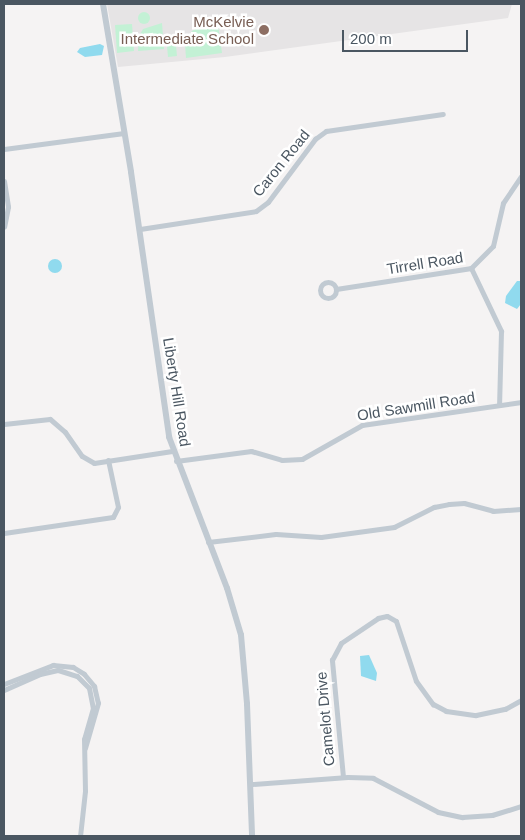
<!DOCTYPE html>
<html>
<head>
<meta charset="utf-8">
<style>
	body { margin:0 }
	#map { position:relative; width:525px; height:840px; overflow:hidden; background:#f5f3f3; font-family:Helvetica,sans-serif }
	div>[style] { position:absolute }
	.education>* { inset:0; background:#e6e4e5 }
	.green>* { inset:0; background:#c3f1d5 }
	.round { border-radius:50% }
	.water>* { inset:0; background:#90daee }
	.minor>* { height:5px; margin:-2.5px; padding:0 2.5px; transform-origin:2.5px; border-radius:2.5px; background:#c1cad2 }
	.minor>.ring { margin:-2.5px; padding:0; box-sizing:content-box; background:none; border:5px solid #c1cad2; border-radius:50% }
	.tertiary>* { height:6px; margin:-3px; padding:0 3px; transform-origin:3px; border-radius:3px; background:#c1cad2 }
	.dots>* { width:14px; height:14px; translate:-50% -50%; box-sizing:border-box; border:2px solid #fff; border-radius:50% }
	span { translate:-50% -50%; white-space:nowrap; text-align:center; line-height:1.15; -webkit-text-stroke:5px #fff; paint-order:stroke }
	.education-label { font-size:15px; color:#785e54 }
	.right { translate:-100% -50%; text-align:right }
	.street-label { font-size:15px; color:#4a5661 }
	.frame { position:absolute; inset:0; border:5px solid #4a5661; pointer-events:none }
	.scale { position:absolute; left:342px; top:30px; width:126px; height:22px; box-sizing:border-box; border:2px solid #4a5661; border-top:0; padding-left:6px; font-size:15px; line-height:18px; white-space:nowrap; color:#4a5661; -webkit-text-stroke:4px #fff; paint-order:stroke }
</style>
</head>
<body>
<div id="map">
	<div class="education">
		<i style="clip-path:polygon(107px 4px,512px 4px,508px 18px,225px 57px,118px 67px)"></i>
	</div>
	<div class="green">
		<i class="round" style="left:138px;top:12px;width:12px;height:12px"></i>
		<i style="clip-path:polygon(217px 17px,222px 53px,186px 58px,185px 44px,192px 31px)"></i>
		<i style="clip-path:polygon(162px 23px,164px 49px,138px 51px,139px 36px,143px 29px)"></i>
		<i style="clip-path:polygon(132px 24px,134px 51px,117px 53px,115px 25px)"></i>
		<i style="clip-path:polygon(166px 35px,175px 35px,177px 56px,168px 57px)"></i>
	</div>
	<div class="water">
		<i style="clip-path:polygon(100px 44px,104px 46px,102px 55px,85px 57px,77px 52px,80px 48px)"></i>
		<i class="round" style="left:48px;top:259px;width:14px;height:14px"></i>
		<i style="clip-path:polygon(517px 281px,521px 281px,521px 304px,517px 309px,505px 303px,506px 296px)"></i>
		<i style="clip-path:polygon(369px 655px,377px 673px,376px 681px,361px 676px,360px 656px)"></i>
	</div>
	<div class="minor">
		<i style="left:4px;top:149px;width:121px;rotate:-7.6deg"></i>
		<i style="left:4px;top:181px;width:26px;rotate:81deg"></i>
		<i style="left:8px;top:207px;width:20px;rotate:101deg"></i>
		<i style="left:140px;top:229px;width:117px;rotate:-8.8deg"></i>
		<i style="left:256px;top:211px;width:15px;rotate:-37deg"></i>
		<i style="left:268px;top:202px;width:79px;rotate:-53.3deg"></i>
		<i style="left:315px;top:139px;width:14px;rotate:-36deg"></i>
		<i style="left:326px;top:131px;width:118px;rotate:-8.3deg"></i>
		<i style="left:471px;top:268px;width:70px;rotate:64.5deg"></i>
		<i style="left:501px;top:331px;width:74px;rotate:91.5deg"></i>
		<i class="ring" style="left:320px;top:282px;width:11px;height:11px"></i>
		<i style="left:336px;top:289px;width:137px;rotate:-8.8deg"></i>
		<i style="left:471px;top:268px;width:31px;rotate:-45deg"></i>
		<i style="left:493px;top:246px;width:44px;rotate:-76.9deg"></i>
		<i style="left:503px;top:203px;width:32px;rotate:-56deg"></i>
		<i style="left:4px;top:424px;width:46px;rotate:-6.2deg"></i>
		<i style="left:50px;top:419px;width:20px;rotate:41deg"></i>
		<i style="left:65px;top:432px;width:29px;rotate:55deg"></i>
		<i style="left:82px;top:456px;width:14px;rotate:30deg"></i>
		<i style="left:94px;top:463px;width:79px;rotate:-8.7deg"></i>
		<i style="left:176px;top:461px;width:76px;rotate:-7.6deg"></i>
		<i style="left:251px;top:451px;width:32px;rotate:16deg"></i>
		<i style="left:282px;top:460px;width:20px;rotate:-3deg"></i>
		<i style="left:302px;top:459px;width:69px;rotate:-29.5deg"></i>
		<i style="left:362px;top:425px;width:161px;rotate:-8.2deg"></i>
		<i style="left:4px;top:533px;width:110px;rotate:-8.4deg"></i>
		<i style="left:113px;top:517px;width:11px;rotate:-63deg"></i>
		<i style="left:118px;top:507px;width:48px;rotate:-102deg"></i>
		<i style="left:208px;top:542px;width:68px;rotate:-6.7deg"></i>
		<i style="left:276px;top:534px;width:45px;rotate:3.8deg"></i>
		<i style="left:321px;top:537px;width:74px;rotate:-7.8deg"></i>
		<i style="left:394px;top:527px;width:45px;rotate:-26.6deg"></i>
		<i style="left:434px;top:507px;width:15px;rotate:-11deg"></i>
		<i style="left:449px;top:504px;width:15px;rotate:-4deg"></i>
		<i style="left:464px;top:503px;width:30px;rotate:15deg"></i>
		<i style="left:493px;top:511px;width:28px;rotate:-4deg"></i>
		<i style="left:4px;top:684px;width:53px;rotate:-21.2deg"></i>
		<i style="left:53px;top:665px;width:20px;rotate:6deg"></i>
		<i style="left:73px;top:667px;width:13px;rotate:32deg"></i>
		<i style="left:84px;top:674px;width:16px;rotate:50deg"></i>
		<i style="left:94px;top:686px;width:17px;rotate:77deg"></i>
		<i style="left:98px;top:703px;width:47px;rotate:106.1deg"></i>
		<i style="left:4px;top:690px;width:39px;rotate:-24deg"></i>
		<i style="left:40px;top:674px;width:18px;rotate:-13deg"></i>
		<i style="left:58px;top:670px;width:20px;rotate:18deg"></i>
		<i style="left:77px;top:676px;width:17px;rotate:45deg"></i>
		<i style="left:89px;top:688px;width:20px;rotate:79deg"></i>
		<i style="left:93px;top:708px;width:32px;rotate:106deg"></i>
		<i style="left:84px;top:739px;width:52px;rotate:88.9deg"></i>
		<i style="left:85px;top:791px;width:45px;rotate:96.3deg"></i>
		<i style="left:343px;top:777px;width:118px;rotate:-95.4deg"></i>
		<i style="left:332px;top:660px;width:19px;rotate:-62deg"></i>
		<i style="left:341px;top:643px;width:45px;rotate:-34deg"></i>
		<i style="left:378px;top:618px;width:9px;rotate:-13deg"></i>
		<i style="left:387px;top:616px;width:10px;rotate:29deg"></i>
		<i style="left:396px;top:621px;width:63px;rotate:71.6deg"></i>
		<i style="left:416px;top:681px;width:29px;rotate:54deg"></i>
		<i style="left:433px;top:704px;width:15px;rotate:28deg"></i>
		<i style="left:446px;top:711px;width:30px;rotate:8deg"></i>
		<i style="left:476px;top:715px;width:30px;rotate:-12deg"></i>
		<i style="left:505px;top:709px;width:18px;rotate:-29deg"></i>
		<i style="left:252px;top:784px;width:96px;rotate:-4.2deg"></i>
		<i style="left:348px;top:777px;width:25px;rotate:2deg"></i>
		<i style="left:373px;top:778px;width:73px;rotate:27.6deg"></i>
		<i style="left:438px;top:812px;width:25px;rotate:12deg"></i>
		<i style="left:462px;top:817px;width:30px;rotate:-4deg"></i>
		<i style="left:492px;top:815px;width:30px;rotate:-17deg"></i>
	</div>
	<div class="tertiary">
		<i style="left:103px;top:4px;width:170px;rotate:80.5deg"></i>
		<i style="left:131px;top:172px;width:268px;rotate:81.8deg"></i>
		<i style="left:169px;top:437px;width:162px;rotate:69deg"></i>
		<i style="left:227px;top:588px;width:49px;rotate:73.4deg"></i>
		<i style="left:241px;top:635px;width:69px;rotate:85deg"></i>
		<i style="left:247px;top:704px;width:132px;rotate:87.8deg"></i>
	</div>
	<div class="dots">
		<i style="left:264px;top:30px;background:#8d6e63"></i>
	</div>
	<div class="education-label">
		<span class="right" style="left:254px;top:30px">McKelvie<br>Intermediate School</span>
	</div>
	<div class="street-label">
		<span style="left:281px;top:163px;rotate:-51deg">Caron Road</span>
		<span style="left:425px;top:263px;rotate:-9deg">Tirrell Road</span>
		<span style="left:177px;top:392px;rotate:81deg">Liberty Hill Road</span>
		<span style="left:416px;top:406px;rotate:-9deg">Old Sawmill Road</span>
		<span style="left:325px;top:719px;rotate:-95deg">Camelot Drive</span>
	</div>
	<div class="frame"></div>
	<div class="scale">200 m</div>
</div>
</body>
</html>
